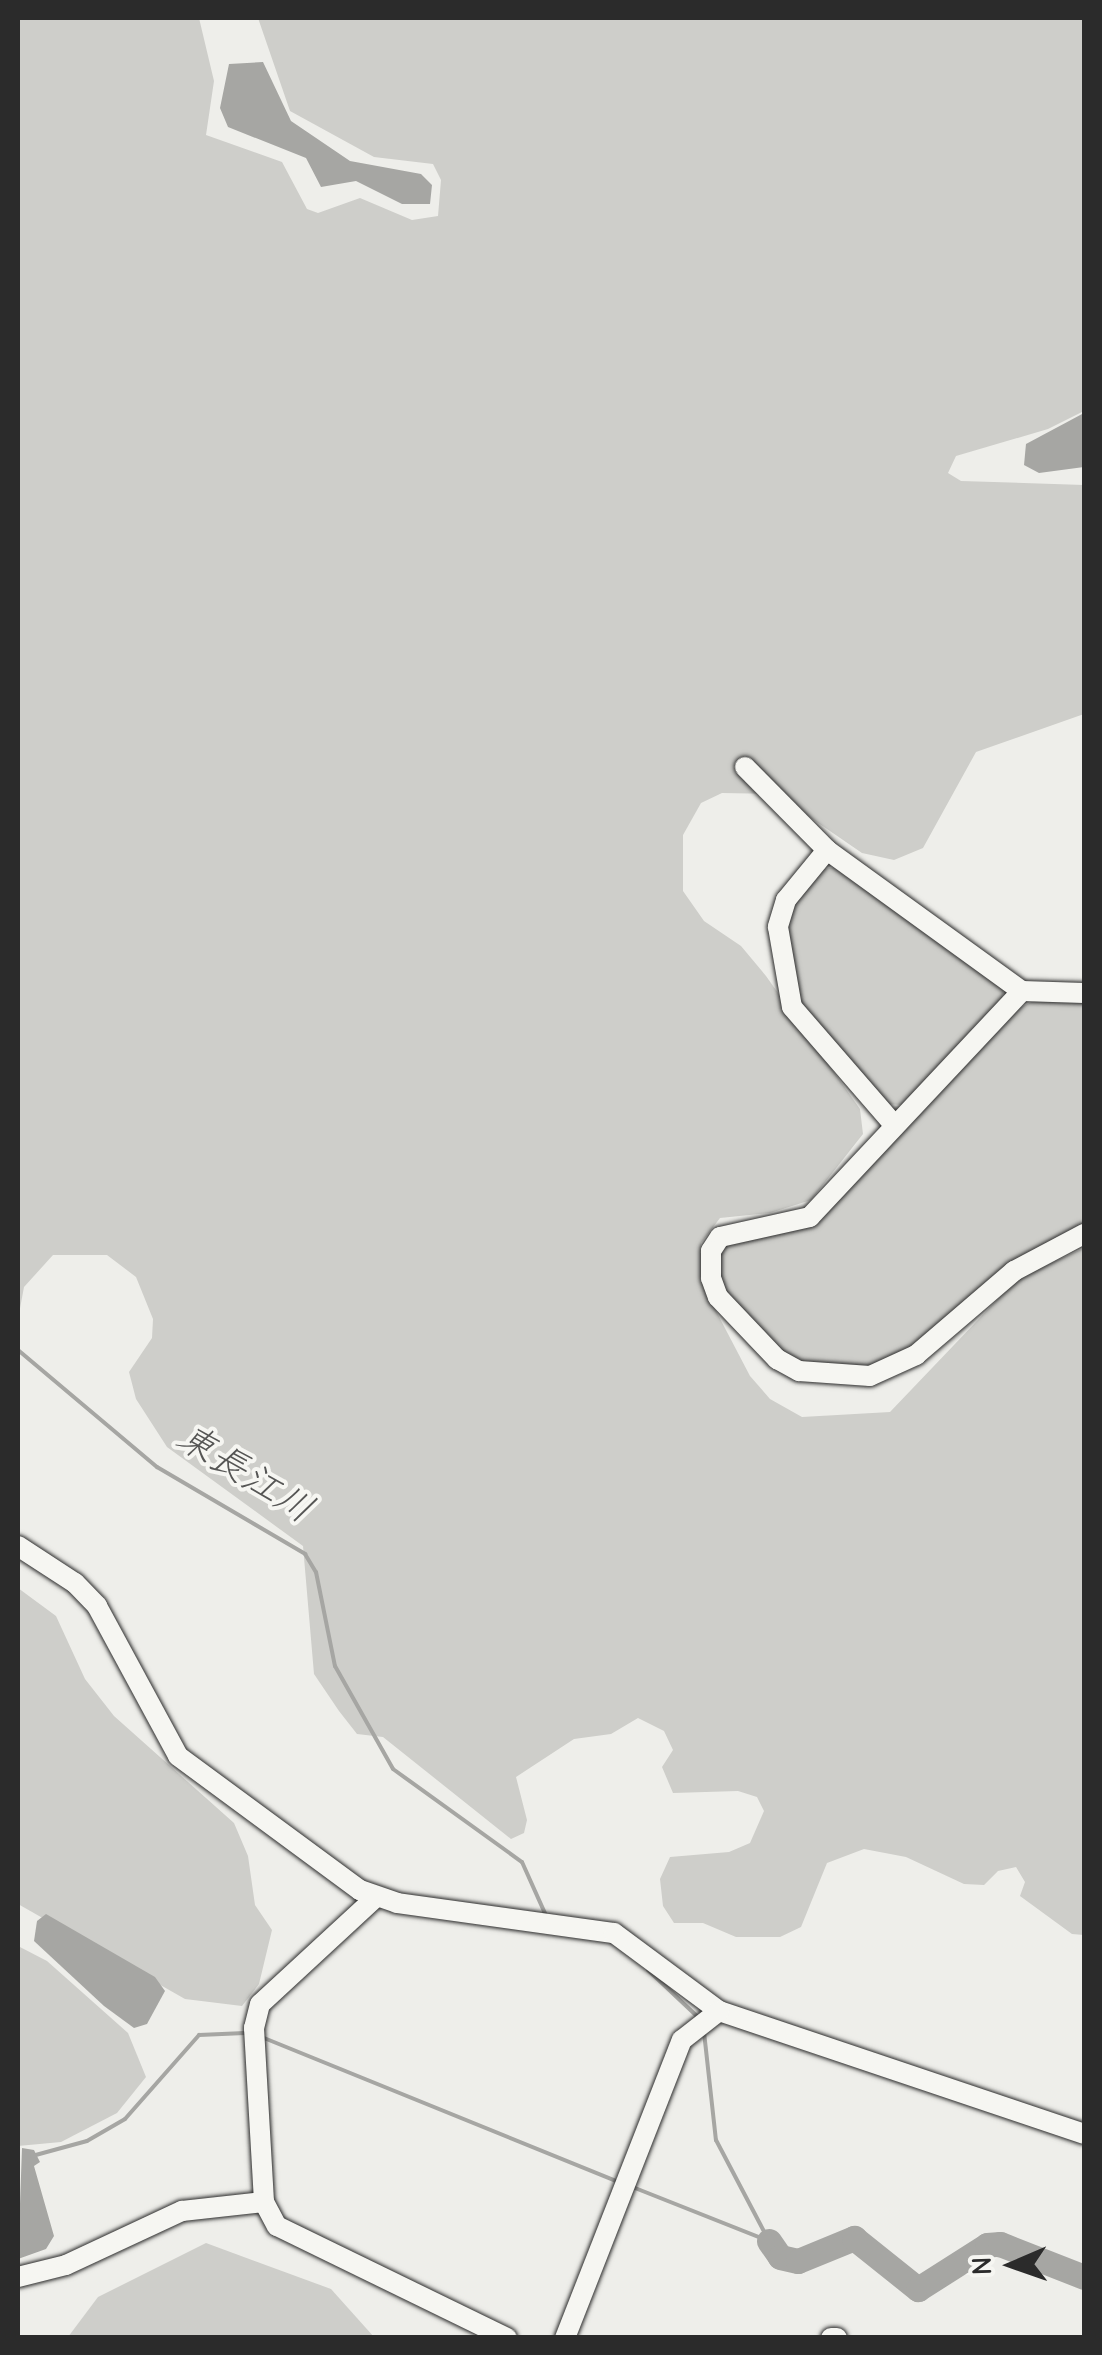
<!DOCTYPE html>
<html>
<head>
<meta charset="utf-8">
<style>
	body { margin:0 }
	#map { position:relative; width:1102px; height:2355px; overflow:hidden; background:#eeeeea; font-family:"Comic Neue","Klee One",sans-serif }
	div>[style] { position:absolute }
	.green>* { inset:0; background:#cececa }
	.water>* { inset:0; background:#a6a6a3 }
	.stream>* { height:4px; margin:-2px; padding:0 2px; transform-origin:2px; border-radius:2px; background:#a6a6a3 }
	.river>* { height:25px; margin:-12.5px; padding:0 12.5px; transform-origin:12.5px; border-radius:12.5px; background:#a6a6a3 }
	.roads { filter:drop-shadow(0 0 2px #2b2b2b) drop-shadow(0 0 2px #2b2b2b) }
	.minor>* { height:20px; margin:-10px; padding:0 10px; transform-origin:10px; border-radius:10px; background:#f6f6f2 }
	span { translate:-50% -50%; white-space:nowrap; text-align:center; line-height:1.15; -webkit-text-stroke:8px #f6f6f2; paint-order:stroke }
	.water-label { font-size:38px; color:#565655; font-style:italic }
	.frame { position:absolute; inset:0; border:20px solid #2b2b2b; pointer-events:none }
	.north { position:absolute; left:962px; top:2215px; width:100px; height:100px; -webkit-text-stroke:8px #f6f6f2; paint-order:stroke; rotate:268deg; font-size:28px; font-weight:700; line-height:40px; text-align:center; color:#2b2b2b }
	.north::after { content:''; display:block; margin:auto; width:35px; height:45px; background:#2b2b2b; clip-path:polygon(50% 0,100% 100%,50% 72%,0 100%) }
</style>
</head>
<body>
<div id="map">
	<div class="green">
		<i style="clip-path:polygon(18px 18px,199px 18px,214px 81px,206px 135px,282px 162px,307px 209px,318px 213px,360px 198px,412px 220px,438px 216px,441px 180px,433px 164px,374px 157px,290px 111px,258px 18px,1084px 18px,1084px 411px,1048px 429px,956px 456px,948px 473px,961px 481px,1084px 485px,1084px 714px,976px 752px,923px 848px,894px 860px,862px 853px,776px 794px,722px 793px,701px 803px,683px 835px,683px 891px,704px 921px,741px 946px,766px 976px,860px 1109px,863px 1134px,811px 1200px,770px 1213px,720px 1218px,701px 1243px,704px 1288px,750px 1376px,770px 1399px,802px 1417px,890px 1412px,1017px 1279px,1084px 1248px,1084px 1935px,1072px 1934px,1020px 1896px,1025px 1882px,1016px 1867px,998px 1871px,984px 1885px,964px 1884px,906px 1857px,864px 1849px,827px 1863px,801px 1927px,780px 1937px,736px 1937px,703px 1923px,674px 1923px,663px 1906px,660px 1879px,670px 1857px,729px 1852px,750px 1843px,764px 1811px,757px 1797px,738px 1791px,673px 1793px,662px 1767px,673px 1750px,664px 1731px,638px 1718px,611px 1734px,574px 1739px,516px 1777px,527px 1820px,524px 1833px,511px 1839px,383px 1737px,357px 1734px,339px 1711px,314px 1674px,303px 1546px,167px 1447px,136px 1399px,129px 1372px,152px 1338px,153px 1319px,136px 1277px,107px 1255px,53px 1255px,24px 1287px,18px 1319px)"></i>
		<i style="clip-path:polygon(843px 866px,1000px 982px,1003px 991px,1002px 1002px,904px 1105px,884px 1104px,799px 1007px,783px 938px,793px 902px,823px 869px)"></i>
		<i style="clip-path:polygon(1084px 998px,1084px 1228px,907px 1354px,870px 1368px,789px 1362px,717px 1284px,715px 1256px,725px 1241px,787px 1228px,1017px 1009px,1038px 999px)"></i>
		<i style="clip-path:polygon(18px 1588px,56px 1616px,85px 1679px,114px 1716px,234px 1823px,248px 1856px,255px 1905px,272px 1930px,259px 1984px,242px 2006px,185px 1999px,18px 1904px)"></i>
		<i style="clip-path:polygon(18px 1946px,47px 1961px,128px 2033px,146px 2077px,117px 2113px,61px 2142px,18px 2146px)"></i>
		<i style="clip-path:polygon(206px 2243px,331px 2289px,374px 2337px,68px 2337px,98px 2297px)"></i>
	</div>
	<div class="water">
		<i style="clip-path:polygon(263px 62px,291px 121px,350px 161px,421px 174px,432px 185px,430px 204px,402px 204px,356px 181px,321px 187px,306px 158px,228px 127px,220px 108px,229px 64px)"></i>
		<i style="clip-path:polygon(1084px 413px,1084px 467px,1039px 473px,1024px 465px,1026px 444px)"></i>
		<i style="clip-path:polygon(46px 1914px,155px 1977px,165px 1991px,147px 2024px,134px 2028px,104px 2006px,34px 1941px,37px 1921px)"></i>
		<i style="clip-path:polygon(22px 2148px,34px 2150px,40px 2162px,34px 2166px,54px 2236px,46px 2249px,18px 2259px)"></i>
	</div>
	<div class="stream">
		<i style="left:18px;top:1350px;width:182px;rotate:40.1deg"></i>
		<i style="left:157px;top:1467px;width:172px;rotate:30.4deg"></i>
		<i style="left:305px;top:1554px;width:21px;rotate:59deg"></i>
		<i style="left:316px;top:1572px;width:96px;rotate:78.6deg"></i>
		<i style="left:335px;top:1666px;width:118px;rotate:60.6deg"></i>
		<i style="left:393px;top:1769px;width:159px;rotate:35.8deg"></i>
		<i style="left:522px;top:1862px;width:61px;rotate:65.9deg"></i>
		<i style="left:648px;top:1970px;width:70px;rotate:43.3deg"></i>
		<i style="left:704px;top:2032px;width:109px;rotate:83.7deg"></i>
		<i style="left:716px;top:2140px;width:114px;rotate:62.3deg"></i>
		<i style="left:264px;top:2038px;width:381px;rotate:22.1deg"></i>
		<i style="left:32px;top:2156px;width:57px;rotate:-15.3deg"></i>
		<i style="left:87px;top:2141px;width:44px;rotate:-30.1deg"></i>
		<i style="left:125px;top:2119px;width:112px;rotate:-48.6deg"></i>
		<i style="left:199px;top:2035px;width:46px;rotate:-2.5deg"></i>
		<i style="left:630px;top:2186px;width:149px;rotate:21.6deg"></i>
	</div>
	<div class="river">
		<i style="left:769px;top:2241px;width:19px;rotate:55deg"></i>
		<i style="left:780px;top:2257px;width:18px;rotate:13deg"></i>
		<i style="left:798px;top:2261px;width:61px;rotate:-22.3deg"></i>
		<i style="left:854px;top:2238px;width:82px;rotate:38.6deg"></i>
		<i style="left:918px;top:2289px;width:82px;rotate:-32.5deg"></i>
		<i style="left:987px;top:2245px;width:13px;rotate:-4deg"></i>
		<i style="left:1000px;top:2244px;width:90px;rotate:21.4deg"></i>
	</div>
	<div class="roads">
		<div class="minor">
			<i style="left:745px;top:767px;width:117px;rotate:45.3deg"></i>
			<i style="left:827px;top:850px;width:241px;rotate:35.9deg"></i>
			<i style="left:1022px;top:991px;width:62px;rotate:1.8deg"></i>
			<i style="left:827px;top:850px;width:65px;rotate:129.4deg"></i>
			<i style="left:786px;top:900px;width:28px;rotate:107deg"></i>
			<i style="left:778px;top:927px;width:81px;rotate:80.1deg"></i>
			<i style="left:792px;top:1007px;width:157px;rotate:49.1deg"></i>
			<i style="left:1022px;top:991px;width:310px;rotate:133.2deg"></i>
			<i style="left:810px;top:1217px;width:92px;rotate:167.5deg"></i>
			<i style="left:720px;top:1237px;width:17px;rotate:123deg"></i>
			<i style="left:711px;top:1251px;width:27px;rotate:90deg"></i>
			<i style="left:711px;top:1278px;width:20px;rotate:70deg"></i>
			<i style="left:718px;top:1297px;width:86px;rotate:46.4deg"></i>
			<i style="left:777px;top:1359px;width:25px;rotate:29deg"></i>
			<i style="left:799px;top:1371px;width:71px;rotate:4deg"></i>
			<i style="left:870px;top:1376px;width:51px;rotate:-24.5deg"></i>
			<i style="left:916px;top:1355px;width:129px;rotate:-40.6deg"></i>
			<i style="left:1014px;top:1271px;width:79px;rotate:-27.9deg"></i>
			<i style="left:18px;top:1546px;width:68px;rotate:33deg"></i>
			<i style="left:75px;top:1583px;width:32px;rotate:46deg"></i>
			<i style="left:97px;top:1606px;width:170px;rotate:61.6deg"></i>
			<i style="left:178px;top:1756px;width:226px;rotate:36.4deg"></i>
			<i style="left:360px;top:1890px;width:39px;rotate:19deg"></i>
			<i style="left:397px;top:1903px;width:219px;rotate:7.9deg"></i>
			<i style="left:614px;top:1933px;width:131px;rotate:36.6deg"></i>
			<i style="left:719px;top:2011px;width:385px;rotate:18.6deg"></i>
			<i style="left:375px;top:1898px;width:156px;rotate:137.3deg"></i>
			<i style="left:260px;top:2004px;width:25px;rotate:104deg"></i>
			<i style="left:254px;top:2028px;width:174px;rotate:86.7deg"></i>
			<i style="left:264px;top:2202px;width:27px;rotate:62deg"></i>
			<i style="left:277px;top:2226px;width:256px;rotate:26deg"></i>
			<i style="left:18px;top:2277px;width:49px;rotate:-14deg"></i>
			<i style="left:66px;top:2265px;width:128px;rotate:-25deg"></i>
			<i style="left:182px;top:2211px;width:82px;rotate:-6.3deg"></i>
			<i style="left:565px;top:2338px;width:320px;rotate:-68.6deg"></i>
			<i style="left:682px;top:2040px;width:47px;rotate:-38.1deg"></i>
			<i style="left:831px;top:2338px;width:6px"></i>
		</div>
	</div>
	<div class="water-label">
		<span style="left:245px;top:1474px;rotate:32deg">東長江川</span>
	</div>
	<div class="frame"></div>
	<div class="north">N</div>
</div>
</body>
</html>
